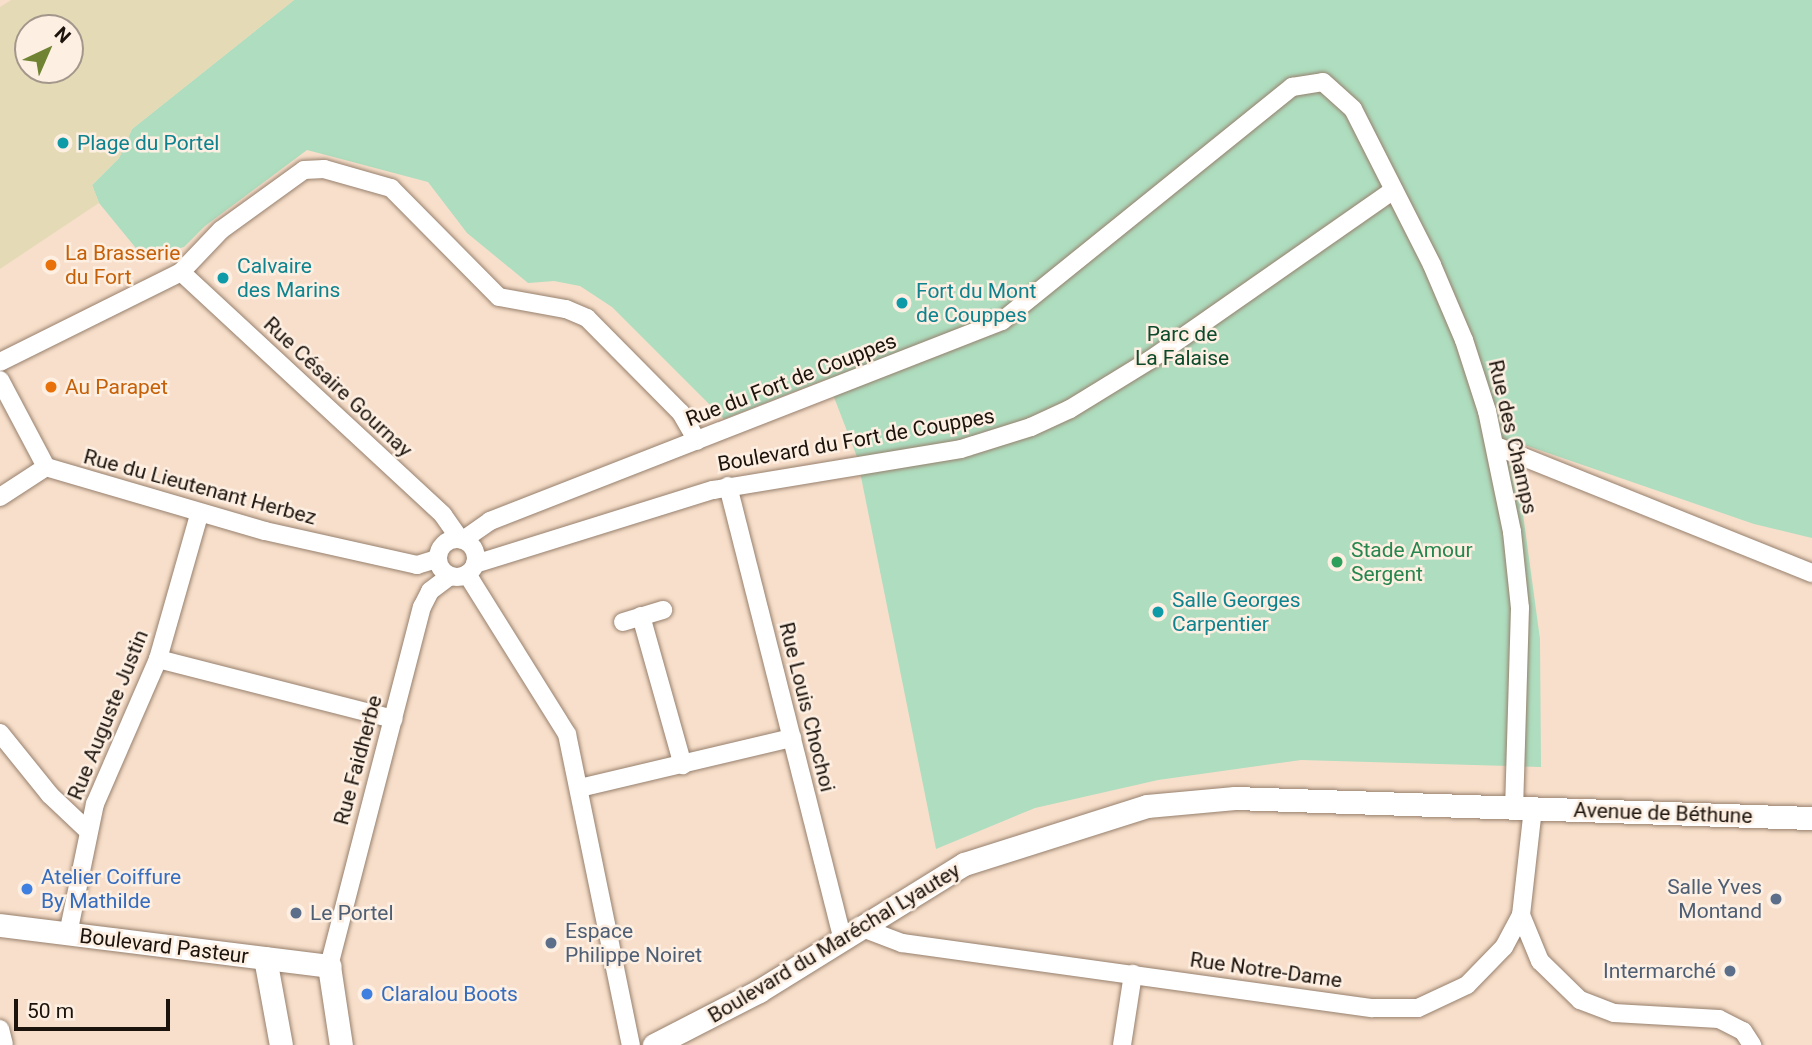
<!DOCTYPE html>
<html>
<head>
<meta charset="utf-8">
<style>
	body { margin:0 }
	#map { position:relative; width:1812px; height:1045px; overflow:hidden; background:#f8dfcb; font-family:Roboto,sans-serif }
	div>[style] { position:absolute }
	.green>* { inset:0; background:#aeddbf }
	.sand>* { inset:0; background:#e4dbb6 }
	.roads { filter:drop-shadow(0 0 2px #96806d) drop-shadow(0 0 2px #96806d) }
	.minor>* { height:18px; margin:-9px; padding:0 9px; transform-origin:9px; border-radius:9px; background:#fff }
	.minor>.ring { margin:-9px; padding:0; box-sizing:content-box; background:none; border:18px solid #fff; border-radius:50% }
	.tertiary>* { height:23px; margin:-11.5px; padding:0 11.5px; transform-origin:11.5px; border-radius:11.5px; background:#fff }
	.dots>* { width:19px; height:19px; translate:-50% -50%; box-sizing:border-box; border:4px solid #fdefe2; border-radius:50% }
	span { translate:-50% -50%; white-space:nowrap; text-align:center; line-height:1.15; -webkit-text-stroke:5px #fdefe2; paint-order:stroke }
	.culture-label { font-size:21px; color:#0d838f }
	.left { translate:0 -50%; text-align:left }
	.food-label { font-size:21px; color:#c56008 }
	.park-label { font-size:21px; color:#0d4a2c }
	.street-label { font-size:21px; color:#1b130c }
	.leisure-label { font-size:21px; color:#27864d }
	.shop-label { font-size:21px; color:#366cbe }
	.service-label { font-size:21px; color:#4e5e75 }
	.right { translate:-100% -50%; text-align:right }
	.north { position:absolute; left:14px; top:14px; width:70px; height:70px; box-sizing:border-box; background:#fdefe2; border:2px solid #a3978c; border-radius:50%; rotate:44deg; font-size:19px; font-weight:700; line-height:28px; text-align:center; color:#1b130c }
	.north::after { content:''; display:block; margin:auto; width:24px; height:32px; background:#708333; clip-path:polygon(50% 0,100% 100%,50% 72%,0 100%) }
	.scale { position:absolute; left:14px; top:999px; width:156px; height:32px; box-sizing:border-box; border:4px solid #1b130c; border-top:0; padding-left:9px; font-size:21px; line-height:24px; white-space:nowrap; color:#1b130c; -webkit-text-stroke:5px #fdefe2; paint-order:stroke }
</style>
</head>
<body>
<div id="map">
	<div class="green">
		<i style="clip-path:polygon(294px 0,1812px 0,1812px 538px,1754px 524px,1513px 441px,1540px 639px,1541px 767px,1301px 760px,1158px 780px,1035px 808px,936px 849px,857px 457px,827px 379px,724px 419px,612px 307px,580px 286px,554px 281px,528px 283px,467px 233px,428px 182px,307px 150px,205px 226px,184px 247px,144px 258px,99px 203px,92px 185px,119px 158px,132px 129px)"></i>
	</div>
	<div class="sand">
		<i style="clip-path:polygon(evenodd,11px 0,294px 0,132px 129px,119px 158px,92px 185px,99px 203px,0 269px,0 7px,11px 0,28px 28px,70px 28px,70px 70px,28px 70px,28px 28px)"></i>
	</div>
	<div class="roads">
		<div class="minor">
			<i style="left:181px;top:272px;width:58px;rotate:-46.4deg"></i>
			<i style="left:221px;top:230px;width:102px;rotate:-35.9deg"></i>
			<i style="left:304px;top:170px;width:20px;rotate:-3deg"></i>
			<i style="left:324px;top:169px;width:70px;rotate:15.8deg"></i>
			<i style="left:391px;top:188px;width:153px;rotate:45.3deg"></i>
			<i style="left:499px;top:297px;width:68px;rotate:10.2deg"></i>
			<i style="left:566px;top:309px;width:23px;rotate:23deg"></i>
			<i style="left:587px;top:318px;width:134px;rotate:45.3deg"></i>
			<i style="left:681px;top:413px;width:32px;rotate:60deg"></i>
			<i style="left:181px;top:272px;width:357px;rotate:42.8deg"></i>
			<i style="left:443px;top:515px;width:29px;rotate:55deg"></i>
			<i style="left:0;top:362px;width:202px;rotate:-26.4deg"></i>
			<i style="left:0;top:380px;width:98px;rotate:62.1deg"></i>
			<i style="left:46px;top:467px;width:228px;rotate:16.3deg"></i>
			<i style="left:265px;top:531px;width:156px;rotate:12.6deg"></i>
			<i style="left:417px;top:565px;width:21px;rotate:-17deg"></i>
			<i style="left:1496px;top:446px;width:341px;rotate:21.9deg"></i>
			<i style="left:728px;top:486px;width:466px;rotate:75.8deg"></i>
			<i style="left:0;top:497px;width:55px;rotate:-33.1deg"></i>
			<i class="ring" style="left:438px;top:539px;width:20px;height:20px"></i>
			<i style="left:463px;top:540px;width:33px;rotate:-35deg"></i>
			<i style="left:490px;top:521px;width:550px;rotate:-21.34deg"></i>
			<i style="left:1002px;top:321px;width:373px;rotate:-38.9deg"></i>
			<i style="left:1292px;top:87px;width:31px;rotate:-9deg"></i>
			<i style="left:1323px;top:82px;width:40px;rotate:42deg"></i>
			<i style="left:1353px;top:109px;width:175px;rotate:63.1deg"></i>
			<i style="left:1432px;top:265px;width:82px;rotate:66.9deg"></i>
			<i style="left:1464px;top:340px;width:75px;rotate:72.1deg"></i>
			<i style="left:1487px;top:411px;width:124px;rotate:78.3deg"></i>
			<i style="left:1512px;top:532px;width:76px;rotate:84deg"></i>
			<i style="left:1520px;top:608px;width:199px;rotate:91.7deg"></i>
			<i style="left:475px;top:564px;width:249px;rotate:-17.3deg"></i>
			<i style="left:713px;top:490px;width:251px;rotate:-9.4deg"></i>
			<i style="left:961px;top:449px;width:73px;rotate:-17.4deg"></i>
			<i style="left:1031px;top:427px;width:43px;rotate:-24.8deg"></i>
			<i style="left:1070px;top:409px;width:94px;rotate:-31.5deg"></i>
			<i style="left:1150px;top:360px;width:297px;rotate:-34.9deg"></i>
			<i style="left:467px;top:574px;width:189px;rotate:58deg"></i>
			<i style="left:567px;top:734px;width:318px;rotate:78.4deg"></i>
			<i style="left:641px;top:616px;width:155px;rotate:74.3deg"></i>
			<i style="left:623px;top:622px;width:42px;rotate:-16.7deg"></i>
			<i style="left:158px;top:659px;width:243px;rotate:14.3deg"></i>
			<i style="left:0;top:733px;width:80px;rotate:51.1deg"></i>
			<i style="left:50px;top:795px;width:51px;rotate:43.4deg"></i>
			<i style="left:580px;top:788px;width:218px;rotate:-13.3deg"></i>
			<i style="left:1521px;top:915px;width:50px;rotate:67.6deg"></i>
			<i style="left:1540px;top:961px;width:56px;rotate:44.3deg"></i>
			<i style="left:1580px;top:1000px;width:36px;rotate:21deg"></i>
			<i style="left:1614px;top:1013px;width:105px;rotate:3.3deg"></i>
			<i style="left:1719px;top:1019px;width:27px;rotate:27deg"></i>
			<i style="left:1743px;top:1031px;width:17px;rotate:57deg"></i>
			<i style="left:860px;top:927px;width:45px;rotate:20.9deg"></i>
			<i style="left:902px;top:943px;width:475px;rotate:7.9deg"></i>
			<i style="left:1373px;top:1008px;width:45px"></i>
			<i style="left:1418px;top:1008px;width:54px;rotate:-25.1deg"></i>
			<i style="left:1467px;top:985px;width:53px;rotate:-45.8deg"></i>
			<i style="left:1504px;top:947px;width:36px;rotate:-62deg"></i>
			<i style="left:1521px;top:915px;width:108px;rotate:-83.6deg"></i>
			<i style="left:68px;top:934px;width:133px;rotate:-78.3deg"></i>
			<i style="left:95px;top:804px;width:158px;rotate:-66.5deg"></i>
			<i style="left:158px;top:659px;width:150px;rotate:-74.1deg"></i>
			<i style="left:329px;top:966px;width:371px;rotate:-75.5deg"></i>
			<i style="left:422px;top:607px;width:18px;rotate:-63deg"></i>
			<i style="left:430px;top:591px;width:25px;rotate:-37deg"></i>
			<i style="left:0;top:1029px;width:16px;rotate:76deg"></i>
			<i style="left:1122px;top:1045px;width:72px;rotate:-81.2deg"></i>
		</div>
		<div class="tertiary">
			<i style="left:0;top:925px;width:332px;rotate:7.1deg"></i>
			<i style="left:329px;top:966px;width:80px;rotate:81.4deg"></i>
			<i style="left:265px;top:958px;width:88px;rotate:79.6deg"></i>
			<i style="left:654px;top:1045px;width:118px;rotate:-27.2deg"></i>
			<i style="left:759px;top:991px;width:241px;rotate:-31.8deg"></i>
			<i style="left:964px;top:864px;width:192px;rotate:-17.6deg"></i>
			<i style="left:1147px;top:806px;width:88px;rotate:-5.2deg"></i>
			<i style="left:1235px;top:798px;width:577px;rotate:1.99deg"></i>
		</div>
	</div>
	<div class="dots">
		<i style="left:63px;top:143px;background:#0f9aa8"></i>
		<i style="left:51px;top:265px;background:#e8710a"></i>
		<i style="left:223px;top:278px;background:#0f9aa8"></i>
		<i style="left:902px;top:303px;background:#0f9aa8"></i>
		<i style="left:51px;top:387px;background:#e8710a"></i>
		<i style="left:1337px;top:562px;background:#2e9e5b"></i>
		<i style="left:1158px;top:612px;background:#0f9aa8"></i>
		<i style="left:27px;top:889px;background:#3f7fe0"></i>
		<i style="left:1776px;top:899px;background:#5c6f8a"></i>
		<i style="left:296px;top:913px;background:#5c6f8a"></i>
		<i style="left:551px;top:943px;background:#5c6f8a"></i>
		<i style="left:1730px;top:971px;background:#5c6f8a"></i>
		<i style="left:367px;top:994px;background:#3f7fe0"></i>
	</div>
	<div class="culture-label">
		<span class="left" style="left:77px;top:143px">Plage du Portel</span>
		<span class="left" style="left:237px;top:278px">Calvaire<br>des Marins</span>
		<span class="left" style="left:916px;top:303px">Fort du Mont<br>de Couppes</span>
		<span class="left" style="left:1172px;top:612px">Salle Georges<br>Carpentier</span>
	</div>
	<div class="food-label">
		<span class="left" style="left:65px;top:265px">La Brasserie<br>du Fort</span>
		<span class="left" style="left:65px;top:387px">Au Parapet</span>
	</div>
	<div class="park-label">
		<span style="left:1182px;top:346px">Parc de<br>La Falaise</span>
	</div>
	<div class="street-label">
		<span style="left:791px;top:380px;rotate:-21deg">Rue du Fort de Couppes</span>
		<span style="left:338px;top:387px;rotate:43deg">Rue Césaire Gournay</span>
		<span style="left:1513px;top:437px;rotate:77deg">Rue des Champs</span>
		<span style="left:856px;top:440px;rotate:-10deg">Boulevard du Fort de Couppes</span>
		<span style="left:200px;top:487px;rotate:15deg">Rue du Lieutenant Herbez</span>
		<span style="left:807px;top:707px;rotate:76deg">Rue Louis Chochoi</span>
		<span style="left:108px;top:715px;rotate:-68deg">Rue Auguste Justin</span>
		<span style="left:358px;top:760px;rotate:-75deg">Rue Faidherbe</span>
		<span style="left:1663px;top:813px;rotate:2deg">Avenue de Béthune</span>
		<span style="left:834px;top:943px;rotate:-31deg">Boulevard du Maréchal Lyautey</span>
		<span style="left:164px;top:946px;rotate:7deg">Boulevard Pasteur</span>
		<span style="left:1266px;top:970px;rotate:8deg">Rue Notre-Dame</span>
	</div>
	<div class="leisure-label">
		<span class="left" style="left:1351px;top:562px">Stade Amour<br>Sergent</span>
	</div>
	<div class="shop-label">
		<span class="left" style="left:41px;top:889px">Atelier Coiffure<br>By Mathilde</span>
		<span class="left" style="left:381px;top:994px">Claralou Boots</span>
	</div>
	<div class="service-label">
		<span class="right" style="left:1762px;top:899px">Salle Yves<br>Montand</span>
		<span class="left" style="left:310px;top:913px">Le Portel</span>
		<span class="left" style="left:565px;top:943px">Espace<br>Philippe Noiret</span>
		<span class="right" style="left:1716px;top:971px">Intermarché</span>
	</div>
	<div class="north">N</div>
	<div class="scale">50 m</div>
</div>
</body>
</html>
